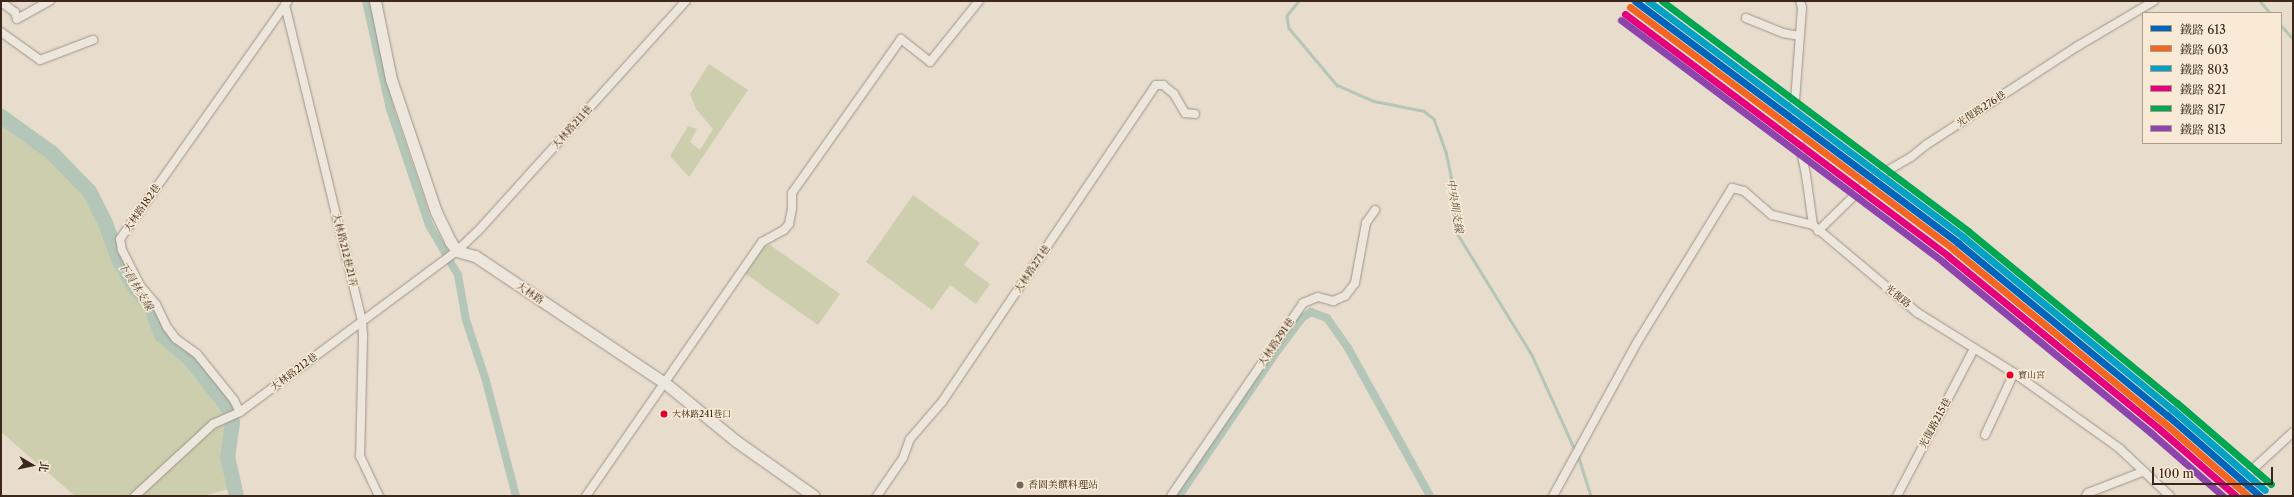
<!DOCTYPE html>
<html>
<head>
<meta charset="utf-8">
<style>
	body { margin:0 }
	#map { position:relative; width:2294px; height:497px; overflow:hidden; background:#e8dccc; font-family:"Libre Caslon Text","Noto Serif TC",serif }
	div>[style] { position:absolute }
	.green>* { inset:0; background:#ccceae }
	.stream>* { height:2.5px; margin:-1.25px; padding:0 1.25px; transform-origin:1.25px; border-radius:1.25px; background:#b3c6b8 }
	.canal>* { height:8px; margin:-4px; padding:0 4px; transform-origin:4px; border-radius:4px; background:#b3c6b8 }
	.river>* { height:15px; margin:-7.5px; padding:0 7.5px; transform-origin:7.5px; border-radius:7.5px; background:#b3c6b8 }
	.roads { filter:drop-shadow(0 0 1px #9d9388) drop-shadow(0 0 1px #9d9388) }
	.minor>* { height:8px; margin:-4px; padding:0 4px; transform-origin:4px; border-radius:4px; background:#ece6dd }
	.tertiary>* { height:11px; margin:-5.5px; padding:0 5.5px; transform-origin:5.5px; border-radius:5.5px; background:#ece6dd }
	.rail-1>* { height:7px; margin:-3.5px; padding:0 3.5px; transform-origin:3.5px; border-radius:3.5px; background:#0065bd }
	.rail-2>* { height:7px; margin:-3.5px; padding:0 3.5px; transform-origin:3.5px; border-radius:3.5px; background:#f26522 }
	.rail-3>* { height:7px; margin:-3.5px; padding:0 3.5px; transform-origin:3.5px; border-radius:3.5px; background:#03a2c5 }
	.rail-4>* { height:7px; margin:-3.5px; padding:0 3.5px; transform-origin:3.5px; border-radius:3.5px; background:#e5007d }
	.rail-5>* { height:7px; margin:-3.5px; padding:0 3.5px; transform-origin:3.5px; border-radius:3.5px; background:#00a651 }
	.rail-6>* { height:7px; margin:-3.5px; padding:0 3.5px; transform-origin:3.5px; border-radius:3.5px; background:#8e44ad }
	.dots>* { width:11px; height:11px; translate:-50% -50%; box-sizing:border-box; border:2px solid #f8ead5; border-radius:50% }
	span { translate:-50% -50%; white-space:nowrap; text-align:center; line-height:1.15; -webkit-text-stroke:3px #f8ead5; paint-order:stroke }
	.bus-label { font-size:9px; color:#3d271c }
	.left { translate:0 -50%; text-align:left }
	.street-label { font-size:10px; color:#3d271c }
	.poi-label { font-size:10px; color:#3d271c }
	.water-label { font-size:11px; color:#554c41; font-style:italic }
	.frame { position:absolute; inset:0; border:2px solid #3d271c; pointer-events:none }
	.legend { position:absolute; left:2142px; top:12px; width:140px; height:132px; box-sizing:border-box; background:#f8ead5; border:1px solid #ad9c8b; margin:0; padding:5px 7px; list-style:none; font-size:12px; color:#3d271c }
	.legend li { display:flex; align-items:center; gap:8px; height:20px }
	.legend b { width:20px; border:1px solid #ad9c8b }
	.north { position:absolute; left:12px; top:445px; width:40px; height:40px; -webkit-text-stroke:3px #f8ead5; paint-order:stroke; rotate:99deg; font-size:11px; font-weight:700; line-height:16px; text-align:center; color:#3d271c }
	.north::after { content:''; display:block; margin:auto; width:14px; height:18px; background:#3d271c; clip-path:polygon(50% 0,100% 100%,50% 72%,0 100%) }
	.scale { position:absolute; left:2152px; top:467px; width:121px; height:18px; box-sizing:border-box; border:2px solid #3d271c; border-top:0; padding-left:5px; font-size:12px; line-height:14px; white-space:nowrap; color:#3d271c; -webkit-text-stroke:3px #f8ead5; paint-order:stroke }
</style>
</head>
<body>
<div id="map">
	<div class="green">
		<i style="clip-path:polygon(709px 64px,748px 90px,689px 177px,670px 156px,688px 126px,697px 129px,690px 142px,700px 150px,713px 129px,696px 109px,690px 94px)"></i>
		<i style="clip-path:polygon(1px 124px,50px 159px,87px 198px,100px 220px,107px 243px,124px 276px,148px 308px,160px 338px,187px 361px,224px 410px,227px 422px,224px 456px,228px 489px,204px 496px,75px 496px,1px 432px)"></i>
		<i style="clip-path:polygon(913px 195px,980px 243px,964px 265px,990px 284px,976px 304px,950px 285px,932px 310px,866px 262px)"></i>
		<i style="clip-path:polygon(770px 245px,840px 294px,818px 325px,743px 272px,762px 246px)"></i>
	</div>
	<div class="stream">
		<i style="left:1299px;top:1px;width:19px;rotate:129deg"></i>
		<i style="left:1287px;top:16px;width:12px;rotate:81deg"></i>
		<i style="left:1289px;top:28px;width:75px;rotate:49.9deg"></i>
		<i style="left:1337px;top:85px;width:40px;rotate:23.4deg"></i>
		<i style="left:1374px;top:101px;width:51px;rotate:11.3deg"></i>
		<i style="left:1424px;top:111px;width:13px;rotate:39deg"></i>
		<i style="left:1434px;top:119px;width:35px;rotate:70deg"></i>
		<i style="left:1446px;top:152px;width:25px;rotate:78deg"></i>
		<i style="left:1451px;top:176px;width:57px;rotate:84deg"></i>
		<i style="left:1457px;top:233px;width:143px;rotate:58.4deg"></i>
		<i style="left:1532px;top:355px;width:104px;rotate:65.6deg"></i>
		<i style="left:2260px;top:1px;width:16px;rotate:50deg"></i>
		<i style="left:2281px;top:25px;width:18px;rotate:49deg"></i>
		<i style="left:1578px;top:455px;width:43px;rotate:72.4deg"></i>
	</div>
	<div class="canal">
		<i style="left:366px;top:1px;width:111px;rotate:77.5deg"></i>
		<i style="left:390px;top:109px;width:122px;rotate:71.4deg"></i>
		<i style="left:429px;top:225px;width:58px;rotate:59.9deg"></i>
		<i style="left:458px;top:275px;width:46px;rotate:79.9deg"></i>
		<i style="left:466px;top:320px;width:64px;rotate:71.8deg"></i>
		<i style="left:486px;top:381px;width:119px;rotate:75.4deg"></i>
		<i style="left:1179px;top:496px;width:176px;rotate:-55.9deg"></i>
		<i style="left:1278px;top:350px;width:40px;rotate:-53deg"></i>
		<i style="left:1302px;top:318px;width:11px;rotate:-34deg"></i>
		<i style="left:1311px;top:312px;width:17px;rotate:21deg"></i>
		<i style="left:1327px;top:318px;width:37px;rotate:55deg"></i>
		<i style="left:1348px;top:348px;width:169px;rotate:61deg"></i>
	</div>
	<div class="river">
		<i style="left:1px;top:116px;width:62px;rotate:35.8deg"></i>
		<i style="left:51px;top:152px;width:54px;rotate:45.7deg"></i>
		<i style="left:89px;top:191px;width:36px;rotate:63deg"></i>
		<i style="left:105px;top:223px;width:40px;rotate:69.8deg"></i>
		<i style="left:119px;top:261px;width:33px;rotate:59deg"></i>
		<i style="left:136px;top:289px;width:23px;rotate:50deg"></i>
		<i style="left:151px;top:307px;width:29px;rotate:70deg"></i>
		<i style="left:161px;top:334px;width:38px;rotate:41deg"></i>
		<i style="left:190px;top:359px;width:62px;rotate:52.2deg"></i>
		<i style="left:228px;top:408px;width:15px;rotate:74deg"></i>
		<i style="left:232px;top:422px;width:34px;rotate:98deg"></i>
		<i style="left:227px;top:456px;width:41px;rotate:77.3deg"></i>
	</div>
	<div class="roads">
		<div class="minor">
			<i style="left:1800px;top:1px;width:7px;rotate:74deg"></i>
			<i style="left:1802px;top:8px;width:93px;rotate:94.3deg"></i>
			<i style="left:1795px;top:101px;width:26px;rotate:88deg"></i>
			<i style="left:1796px;top:127px;width:49px;rotate:78.2deg"></i>
			<i style="left:1806px;top:175px;width:50px;rotate:82deg"></i>
			<i style="left:1813px;top:225px;width:137px;rotate:40deg"></i>
			<i style="left:1918px;top:313px;width:113px;rotate:32deg"></i>
			<i style="left:2014px;top:373px;width:129px;rotate:35.5deg"></i>
			<i style="left:2119px;top:448px;width:70px;rotate:43.3deg"></i>
			<i style="left:1px;top:2px;width:17px;rotate:36deg"></i>
			<i style="left:15px;top:12px;width:7px;rotate:74deg"></i>
			<i style="left:17px;top:19px;width:38px;rotate:-29deg"></i>
			<i style="left:285px;top:5px;width:325px;rotate:76.3deg"></i>
			<i style="left:362px;top:321px;width:16px;rotate:86deg"></i>
			<i style="left:363px;top:337px;width:119px;rotate:91.4deg"></i>
			<i style="left:360px;top:456px;width:44px;rotate:64.6deg"></i>
			<i style="left:1746px;top:18px;width:40px;rotate:22deg"></i>
			<i style="left:1783px;top:33px;width:17px;rotate:10deg"></i>
			<i style="left:1px;top:32px;width:48px;rotate:35.7deg"></i>
			<i style="left:40px;top:60px;width:57px;rotate:-20.7deg"></i>
			<i style="left:1818px;top:231px;width:70px;rotate:-44.4deg"></i>
			<i style="left:1868px;top:182px;width:50px;rotate:-30.2deg"></i>
			<i style="left:1911px;top:157px;width:19px;rotate:-39deg"></i>
			<i style="left:1926px;top:145px;width:181px;rotate:-33.1deg"></i>
			<i style="left:2078px;top:46px;width:88px;rotate:-30.6deg"></i>
			<i style="left:240px;top:412px;width:13px;rotate:-117deg"></i>
			<i style="left:234px;top:400px;width:59px;rotate:-128.8deg"></i>
			<i style="left:197px;top:354px;width:26px;rotate:-144deg"></i>
			<i style="left:176px;top:339px;width:15px;rotate:-127deg"></i>
			<i style="left:167px;top:327px;width:25px;rotate:-116deg"></i>
			<i style="left:156px;top:304px;width:23px;rotate:-131deg"></i>
			<i style="left:141px;top:287px;width:42px;rotate:-117.2deg"></i>
			<i style="left:122px;top:250px;width:11px;rotate:-100deg"></i>
			<i style="left:120px;top:239px;width:291px;rotate:-54.8deg"></i>
			<i style="left:1985px;top:435px;width:68px;rotate:-64.9deg"></i>
			<i style="left:135px;top:496px;width:106px;rotate:-42.7deg"></i>
			<i style="left:213px;top:424px;width:30px;rotate:-24deg"></i>
			<i style="left:240px;top:412px;width:270px;rotate:-36.6deg"></i>
			<i style="left:457px;top:251px;width:29px;rotate:-44deg"></i>
			<i style="left:478px;top:231px;width:310px;rotate:-47.9deg"></i>
			<i style="left:586px;top:496px;width:309px;rotate:-55.3deg"></i>
			<i style="left:762px;top:242px;width:25px;rotate:-29deg"></i>
			<i style="left:784px;top:230px;width:8px;rotate:-50deg"></i>
			<i style="left:789px;top:224px;width:15px;rotate:-79deg"></i>
			<i style="left:792px;top:209px;width:16px;rotate:-90deg"></i>
			<i style="left:792px;top:193px;width:189px;rotate:-54.7deg"></i>
			<i style="left:901px;top:39px;width:37px;rotate:38deg"></i>
			<i style="left:930px;top:62px;width:78px;rotate:-51.2deg"></i>
			<i style="left:877px;top:496px;width:46px;rotate:-55.6deg"></i>
			<i style="left:903px;top:458px;width:20px;rotate:-70deg"></i>
			<i style="left:910px;top:439px;width:49px;rotate:-49.1deg"></i>
			<i style="left:942px;top:402px;width:382px;rotate:-56deg"></i>
			<i style="left:1156px;top:85px;width:7px"></i>
			<i style="left:1163px;top:85px;width:14px;rotate:39deg"></i>
			<i style="left:1174px;top:94px;width:22px;rotate:60deg"></i>
			<i style="left:1185px;top:113px;width:10px;rotate:6deg"></i>
			<i style="left:1171px;top:496px;width:234px;rotate:-55.6deg"></i>
			<i style="left:1303px;top:303px;width:16px;rotate:-22deg"></i>
			<i style="left:1318px;top:297px;width:16px;rotate:15deg"></i>
			<i style="left:1333px;top:301px;width:13px;rotate:-23deg"></i>
			<i style="left:1345px;top:296px;width:16px;rotate:-52deg"></i>
			<i style="left:1355px;top:283px;width:61px;rotate:-79.6deg"></i>
			<i style="left:1366px;top:223px;width:16px;rotate:-55deg"></i>
			<i style="left:1553px;top:496px;width:177px;rotate:-61.3deg"></i>
			<i style="left:1638px;top:341px;width:180px;rotate:-58.4deg"></i>
			<i style="left:1732px;top:188px;width:12px;rotate:14deg"></i>
			<i style="left:1744px;top:191px;width:37px;rotate:41deg"></i>
			<i style="left:1772px;top:215px;width:42px;rotate:13.7deg"></i>
			<i style="left:1897px;top:496px;width:166px;rotate:-62.4deg"></i>
			<i style="left:2086px;top:496px;width:4px;rotate:-56deg"></i>
			<i style="left:2088px;top:493px;width:58px;rotate:-21.3deg"></i>
			<i style="left:2234px;top:496px;width:32px;rotate:-55deg"></i>
			<i style="left:2252px;top:470px;width:56px;rotate:-42.8deg"></i>
		</div>
		<div class="tertiary">
			<i style="left:375px;top:1px;width:80px;rotate:78.4deg"></i>
			<i style="left:391px;top:79px;width:140px;rotate:71.3deg"></i>
			<i style="left:436px;top:212px;width:32px;rotate:64deg"></i>
			<i style="left:450px;top:241px;width:12px;rotate:55deg"></i>
			<i style="left:457px;top:251px;width:19px;rotate:16deg"></i>
			<i style="left:475px;top:256px;width:229px;rotate:33.8deg"></i>
			<i style="left:665px;top:383px;width:92px;rotate:39.2deg"></i>
			<i style="left:736px;top:441px;width:95px;rotate:35.2deg"></i>
		</div>
	</div>
	<div class="rail-1">
		<i style="left:1635px;top:1px;width:404px;rotate:36.8deg"></i>
		<i style="left:1958px;top:243px;width:271px;rotate:39.5deg"></i>
		<i style="left:2167px;top:415px;width:123px;rotate:41.1deg"></i>
	</div>
	<div class="rail-2">
		<i style="left:1630px;top:7px;width:404px;rotate:36.8deg"></i>
		<i style="left:1953px;top:249px;width:271px;rotate:39.5deg"></i>
		<i style="left:2162px;top:421px;width:114px;rotate:41.1deg"></i>
	</div>
	<div class="rail-3">
		<i style="left:1648px;top:1px;width:394px;rotate:36.8deg"></i>
		<i style="left:1963px;top:237px;width:271px;rotate:39.5deg"></i>
		<i style="left:2172px;top:409px;width:123px;rotate:41.1deg"></i>
	</div>
	<div class="rail-4">
		<i style="left:1625px;top:14px;width:404px;rotate:36.8deg"></i>
		<i style="left:1948px;top:256px;width:270px;rotate:39.3deg"></i>
		<i style="left:2157px;top:427px;width:105px;rotate:41.1deg"></i>
	</div>
	<div class="rail-5">
		<i style="left:1662px;top:1px;width:383px;rotate:36.9deg"></i>
		<i style="left:1968px;top:231px;width:271px;rotate:39.5deg"></i>
		<i style="left:2177px;top:403px;width:124px;rotate:40.8deg"></i>
	</div>
	<div class="rail-6">
		<i style="left:1621px;top:20px;width:403px;rotate:36.9deg"></i>
		<i style="left:1943px;top:262px;width:269px;rotate:39.4deg"></i>
		<i style="left:2151px;top:433px;width:96px;rotate:41.2deg"></i>
	</div>
	<div class="dots">
		<i style="left:2010px;top:375px;background:#e4002b"></i>
		<i style="left:664px;top:414px;background:#e4002b"></i>
		<i style="left:1020px;top:485px;background:#79665a"></i>
	</div>
	<div class="bus-label">
		<span class="left" style="left:2018px;top:375px">寶山宮</span>
		<span class="left" style="left:672px;top:414px">大林路241巷口</span>
	</div>
	<div class="street-label">
		<span style="left:1981px;top:109px;rotate:-33deg">光復路276巷</span>
		<span style="left:572px;top:127px;rotate:-48deg">大林路211巷</span>
		<span style="left:142px;top:208px;rotate:-55deg">大林路182巷</span>
		<span style="left:345px;top:250px;rotate:76deg">大林路212巷21弄</span>
		<span style="left:1032px;top:269px;rotate:-56deg">大林路271巷</span>
		<span style="left:530px;top:293px;rotate:34deg">大林路</span>
		<span style="left:1898px;top:296px;rotate:39deg">光復路</span>
		<span style="left:1276px;top:342px;rotate:-56deg">大林路291巷</span>
		<span style="left:294px;top:372px;rotate:-37deg">大林路212巷</span>
		<span style="left:1935px;top:423px;rotate:-62deg">光復路215巷</span>
	</div>
	<div class="poi-label">
		<span class="left" style="left:1028px;top:485px">香園美饌料理站</span>
	</div>
	<div class="water-label">
		<span style="left:1455px;top:206px;rotate:81deg">中央圳支線</span>
		<span style="left:136px;top:286px;rotate:58deg">下員林支線</span>
	</div>
	<div class="frame"></div>
	<ul class="legend">
	<li><b style="height:5px;background:#0065bd"></b>鐵路 613</li>
	<li><b style="height:5px;background:#f26522"></b>鐵路 603</li>
	<li><b style="height:5px;background:#03a2c5"></b>鐵路 803</li>
	<li><b style="height:5px;background:#e5007d"></b>鐵路 821</li>
	<li><b style="height:5px;background:#00a651"></b>鐵路 817</li>
	<li><b style="height:5px;background:#8e44ad"></b>鐵路 813</li>
	</ul>
	<div class="north">北</div>
	<div class="scale">100 m</div>
</div>
</body>
</html>
